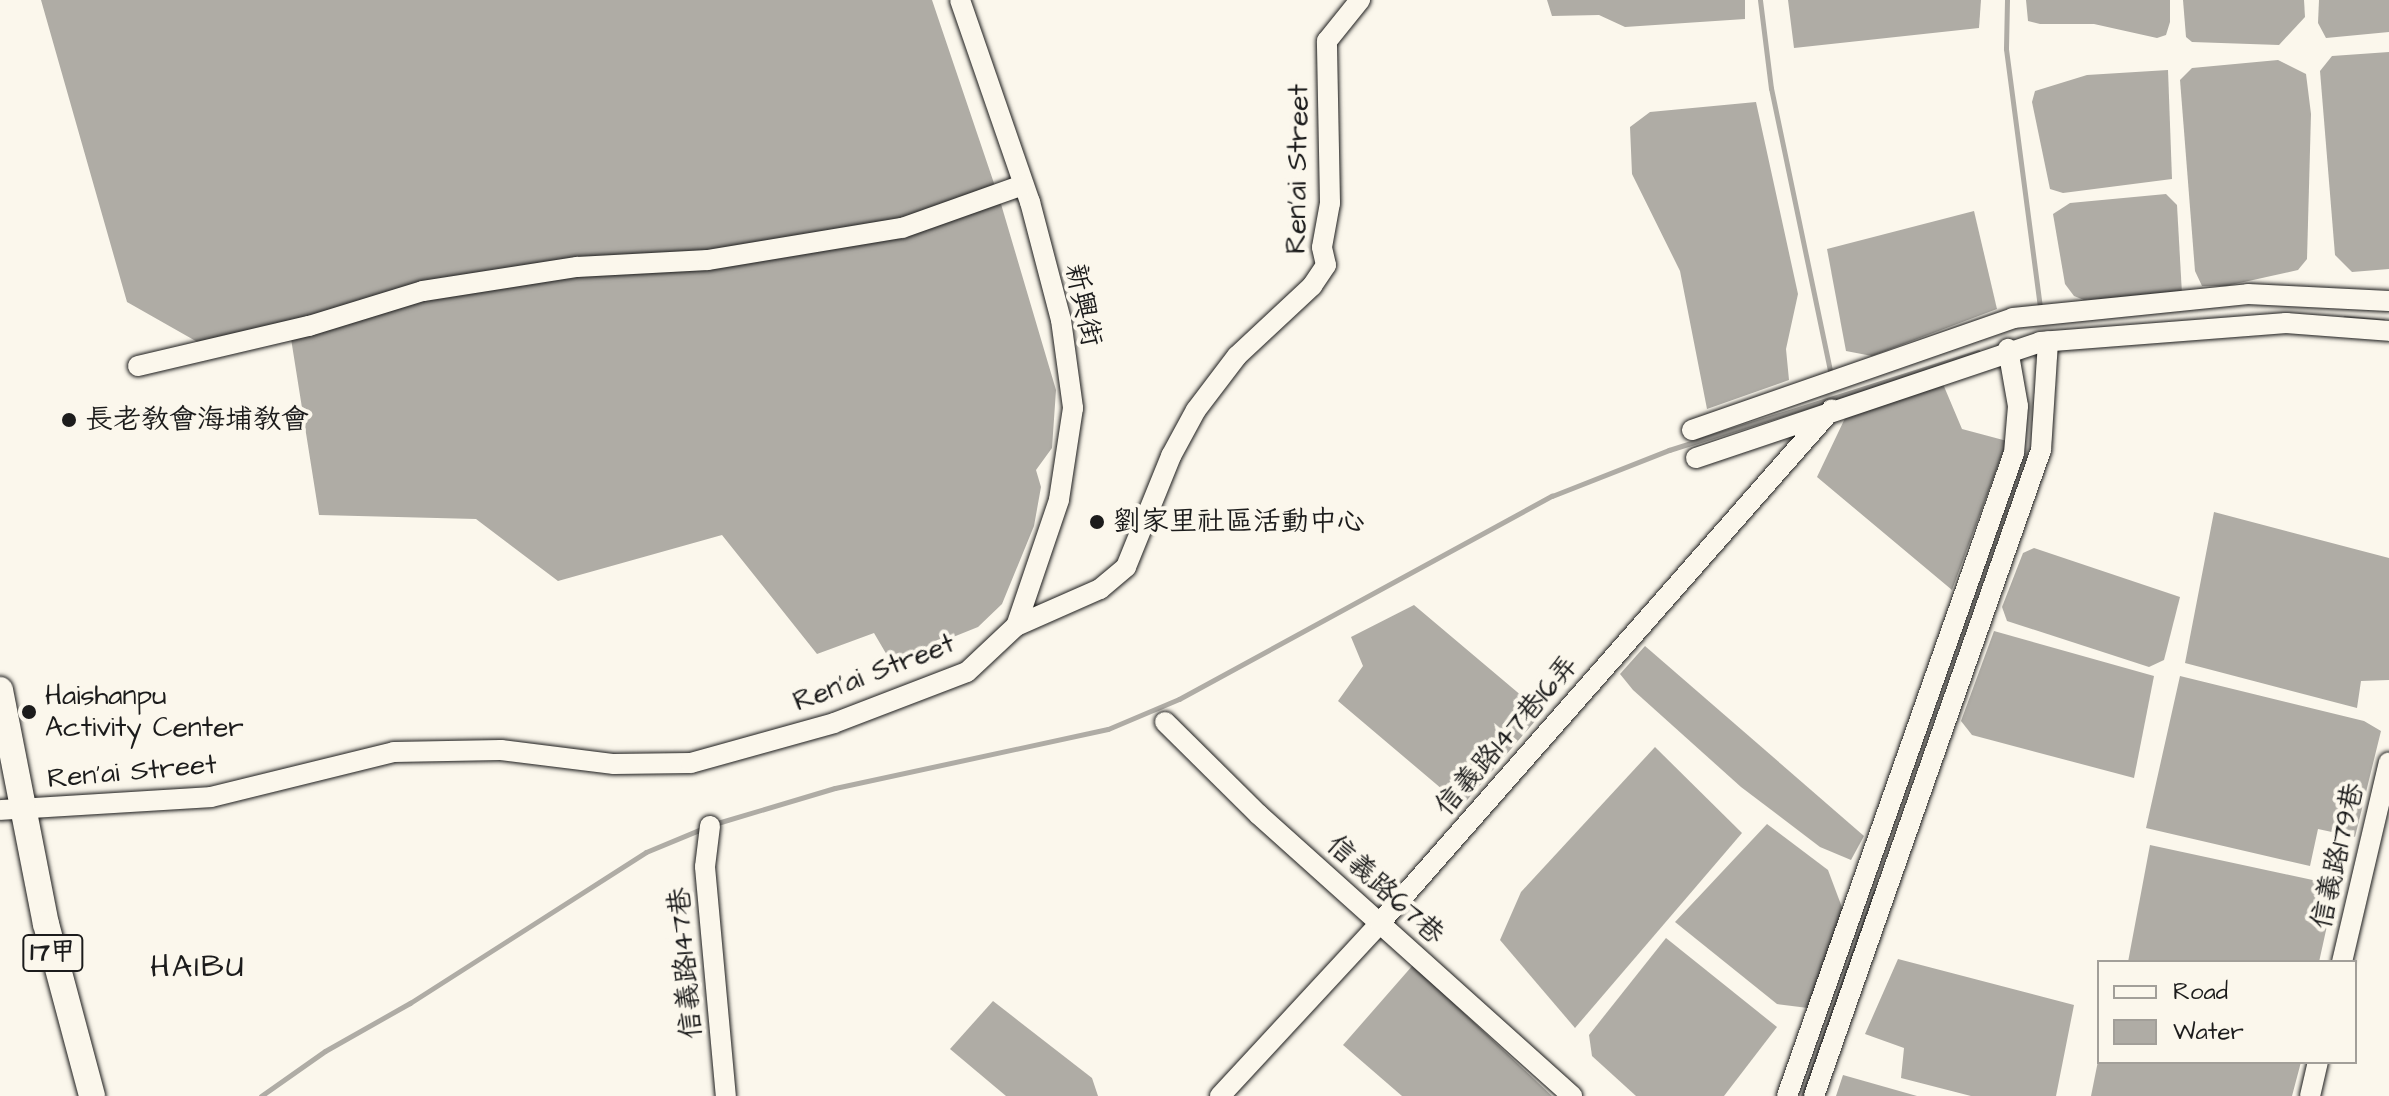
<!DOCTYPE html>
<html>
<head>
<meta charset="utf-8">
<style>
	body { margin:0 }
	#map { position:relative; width:2389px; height:1096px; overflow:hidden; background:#fbf7ec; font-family:"Architects Daughter","LXGW WenKai TC",sans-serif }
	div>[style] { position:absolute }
	.water>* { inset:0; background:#afaca5 }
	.stream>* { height:5px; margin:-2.5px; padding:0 2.5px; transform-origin:2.5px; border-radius:2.5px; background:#afaca5 }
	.roads { filter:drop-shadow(0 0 2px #1c1c1c) drop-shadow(0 0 2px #1c1c1c) }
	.minor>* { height:20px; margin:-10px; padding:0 10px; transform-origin:10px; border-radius:10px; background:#fbf7ec }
	.major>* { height:26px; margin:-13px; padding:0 13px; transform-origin:13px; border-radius:13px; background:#fbf7ec }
	.dots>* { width:22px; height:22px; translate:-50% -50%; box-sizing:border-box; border:4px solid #fbf7ec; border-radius:50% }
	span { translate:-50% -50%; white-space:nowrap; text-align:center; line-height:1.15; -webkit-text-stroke:8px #fbf7ec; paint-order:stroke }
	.shield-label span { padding:2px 6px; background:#fbf7ec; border:2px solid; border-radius:6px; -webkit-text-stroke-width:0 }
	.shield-label { font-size:26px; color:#1c1c1c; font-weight:700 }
	.street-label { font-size:28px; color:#1c1c1c }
	.poi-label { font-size:28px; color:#1c1c1c }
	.left { translate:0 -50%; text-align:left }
	.quarter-label { font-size:32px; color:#1c1c1c; letter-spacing:2px }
	.legend { position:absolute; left:2097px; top:960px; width:260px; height:104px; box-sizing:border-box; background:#fbf7ec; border:2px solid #a29f99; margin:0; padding:10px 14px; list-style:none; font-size:24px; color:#1c1c1c }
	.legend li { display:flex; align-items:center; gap:16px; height:40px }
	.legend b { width:40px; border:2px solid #a29f99 }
</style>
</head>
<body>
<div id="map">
	<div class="water">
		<i style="clip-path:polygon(41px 0,932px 0,1001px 204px,1056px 390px,1052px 448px,1036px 470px,1041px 487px,1034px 526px,1002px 604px,978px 627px,891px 662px,874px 633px,817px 654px,722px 535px,558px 581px,476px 519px,319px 515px,289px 326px,201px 344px,127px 302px)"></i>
		<i style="clip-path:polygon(1547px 0,1745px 0,1745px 19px,1625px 27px,1599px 15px,1552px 16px)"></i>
		<i style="clip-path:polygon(1788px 0,1981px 0,1979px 28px,1794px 48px)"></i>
		<i style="clip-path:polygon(2026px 0,2170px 0,2170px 22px,2166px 35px,2157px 38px,2094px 24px,2040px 24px,2028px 21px)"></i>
		<i style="clip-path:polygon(2183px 0,2304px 0,2305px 17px,2279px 45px,2192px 42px,2186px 37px)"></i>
		<i style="clip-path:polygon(2319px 0,2389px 0,2389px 32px,2326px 38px,2318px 23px)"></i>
		<i style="clip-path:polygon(2389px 52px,2389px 269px,2352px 272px,2335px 255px,2320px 71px,2332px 56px)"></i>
		<i style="clip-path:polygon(2278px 60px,2306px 74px,2311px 114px,2307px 259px,2298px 270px,2226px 286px,2202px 286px,2195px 271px,2180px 80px,2192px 68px)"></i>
		<i style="clip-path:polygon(2168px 70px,2172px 179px,2063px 193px,2050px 189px,2032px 102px,2035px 91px,2087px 75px)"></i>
		<i style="clip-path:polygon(1756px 102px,1798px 294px,1786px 349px,1789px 380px,1707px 409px,1680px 271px,1632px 174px,1630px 127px,1650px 112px)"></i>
		<i style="clip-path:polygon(2166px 194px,2177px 205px,2182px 294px,2084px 300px,2074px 296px,2065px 284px,2053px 214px,2070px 203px)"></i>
		<i style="clip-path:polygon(1974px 211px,1997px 309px,1872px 356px,1846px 351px,1827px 249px)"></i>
		<i style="clip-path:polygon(1943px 384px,1962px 429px,2007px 441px,1952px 590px,1817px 477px,1847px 414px)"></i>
		<i style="clip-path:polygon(2214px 512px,2389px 558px,2389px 680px,2361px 681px,2357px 708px,2185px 663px)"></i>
		<i style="clip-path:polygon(2034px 548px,2180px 597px,2164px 660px,2149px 667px,2007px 621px,2002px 607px,2023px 553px)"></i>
		<i style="clip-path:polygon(1414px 605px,1542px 713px,1462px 806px,1338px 701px,1363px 666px,1351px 637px)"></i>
		<i style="clip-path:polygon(1994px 631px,2154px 676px,2134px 778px,1972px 735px,1961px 721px)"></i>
		<i style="clip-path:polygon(1645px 646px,1864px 836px,1851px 860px,1820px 847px,1741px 787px,1633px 690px,1620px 674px)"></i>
		<i style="clip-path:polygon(2180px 676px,2364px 721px,2381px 731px,2355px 837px,2318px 829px,2310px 866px,2146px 828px)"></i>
		<i style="clip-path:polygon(1655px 747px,1742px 833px,1575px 1028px,1500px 940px,1521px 892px)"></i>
		<i style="clip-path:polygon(1767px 824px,1828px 870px,1843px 910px,1808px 1008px,1777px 1004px,1675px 922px)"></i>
		<i style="clip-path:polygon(2150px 845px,2336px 885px,2319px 962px,2128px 962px)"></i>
		<i style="clip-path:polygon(1666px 938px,1777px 1027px,1724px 1096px,1636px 1096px,1592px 1056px,1589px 1035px)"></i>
		<i style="clip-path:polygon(1898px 959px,2074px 1005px,2056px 1096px,1971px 1096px,1901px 1078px,1904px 1048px,1865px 1034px)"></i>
		<i style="clip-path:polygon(1413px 965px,1552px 1096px,1402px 1096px,1343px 1045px)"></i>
		<i style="clip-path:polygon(993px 1001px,1092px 1078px,1098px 1096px,1006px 1096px,950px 1049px)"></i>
		<i style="clip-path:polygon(2099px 1056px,2099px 1062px,2301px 1062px,2292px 1096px,2091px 1096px)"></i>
		<i style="clip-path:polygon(1843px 1075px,1917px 1096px,1836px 1096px)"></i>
	</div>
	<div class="stream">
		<i style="left:1760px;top:0;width:89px;rotate:82.9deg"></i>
		<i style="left:1771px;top:88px;width:294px;rotate:78.2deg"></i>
		<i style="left:2007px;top:0;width:49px;rotate:91.2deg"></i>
		<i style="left:2006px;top:49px;width:262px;rotate:82.5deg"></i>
		<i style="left:2345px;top:318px;width:38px;rotate:5deg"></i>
		<i style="left:714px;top:824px;width:126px;rotate:-16.6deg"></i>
		<i style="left:835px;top:788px;width:279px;rotate:-12.2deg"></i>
		<i style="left:1108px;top:729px;width:77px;rotate:-22.9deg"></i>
		<i style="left:1179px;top:699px;width:425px;rotate:-28.6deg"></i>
		<i style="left:1552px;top:496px;width:126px;rotate:-21.5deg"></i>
		<i style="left:1669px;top:450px;width:324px;rotate:-17.6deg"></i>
		<i style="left:261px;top:1096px;width:78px;rotate:-35.1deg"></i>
		<i style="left:325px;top:1051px;width:98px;rotate:-29.5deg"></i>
		<i style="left:410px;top:1003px;width:280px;rotate:-32.6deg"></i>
		<i style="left:646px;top:852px;width:63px;rotate:-22.5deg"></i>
		<i style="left:1803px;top:1096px;width:217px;rotate:-70.6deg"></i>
	</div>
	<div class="roads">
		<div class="minor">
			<i style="left:960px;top:0;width:214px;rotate:70.9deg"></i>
			<i style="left:1030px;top:202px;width:122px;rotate:75.3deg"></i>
			<i style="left:1061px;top:320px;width:89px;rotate:82.2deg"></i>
			<i style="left:1073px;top:408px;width:93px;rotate:98.7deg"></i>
			<i style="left:1059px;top:500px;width:133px;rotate:108.8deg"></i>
			<i style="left:138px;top:366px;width:176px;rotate:-13.2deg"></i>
			<i style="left:309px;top:326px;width:119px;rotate:-17.1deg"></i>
			<i style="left:423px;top:291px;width:156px;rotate:-8.9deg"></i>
			<i style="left:577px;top:267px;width:131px;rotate:-3.1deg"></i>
			<i style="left:708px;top:260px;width:197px;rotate:-9.4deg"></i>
			<i style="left:902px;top:228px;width:128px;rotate:-19.6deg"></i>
			<i style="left:1692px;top:430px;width:340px;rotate:-19.2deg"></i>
			<i style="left:2013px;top:318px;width:236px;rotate:-5.8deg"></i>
			<i style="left:2248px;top:294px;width:141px;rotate:2.8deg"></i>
			<i style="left:1696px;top:458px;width:363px;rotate:-18.6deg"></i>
			<i style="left:2040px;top:342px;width:247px;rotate:-4.4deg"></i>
			<i style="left:2286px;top:323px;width:103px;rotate:4.4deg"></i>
			<i style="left:1165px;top:722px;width:131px;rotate:44.7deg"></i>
			<i style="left:1258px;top:814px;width:422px;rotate:41.9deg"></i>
			<i style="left:0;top:810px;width:211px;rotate:-3.5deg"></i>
			<i style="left:211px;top:797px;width:188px;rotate:-13.8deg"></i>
			<i style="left:394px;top:752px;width:107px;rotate:-1.1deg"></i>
			<i style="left:501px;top:750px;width:114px;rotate:7.1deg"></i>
			<i style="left:614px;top:764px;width:77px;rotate:-0.7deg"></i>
			<i style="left:691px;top:763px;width:148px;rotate:-15.6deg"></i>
			<i style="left:834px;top:723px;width:142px;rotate:-21deg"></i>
			<i style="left:967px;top:672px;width:67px;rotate:-43.2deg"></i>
			<i style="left:1016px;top:626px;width:92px;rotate:-23.8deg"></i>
			<i style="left:1100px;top:589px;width:34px;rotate:-40deg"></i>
			<i style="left:1126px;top:567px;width:120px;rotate:-67.9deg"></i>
			<i style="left:1171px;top:456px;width:52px;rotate:-61.5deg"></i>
			<i style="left:1196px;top:410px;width:68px;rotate:-52.8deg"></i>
			<i style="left:1237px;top:356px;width:103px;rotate:-43deg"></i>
			<i style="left:1312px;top:286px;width:25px;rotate:-56deg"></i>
			<i style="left:1326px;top:265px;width:18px;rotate:-103deg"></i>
			<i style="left:1322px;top:247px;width:45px;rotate:-79.7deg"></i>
			<i style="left:1330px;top:203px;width:162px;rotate:-91.1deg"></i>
			<i style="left:1327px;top:41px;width:53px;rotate:-51.2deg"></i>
			<i style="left:710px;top:826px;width:41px;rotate:97deg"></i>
			<i style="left:705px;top:867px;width:230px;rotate:84.8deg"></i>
			<i style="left:2342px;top:962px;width:205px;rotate:-76.8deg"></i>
			<i style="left:1220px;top:1096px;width:236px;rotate:-47.2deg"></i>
			<i style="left:1380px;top:923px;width:684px;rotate:-48.67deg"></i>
			<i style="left:1787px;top:1096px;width:682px;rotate:-70.56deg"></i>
			<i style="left:2014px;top:453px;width:47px;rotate:-85.1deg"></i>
			<i style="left:2018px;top:406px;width:58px;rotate:-100deg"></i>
			<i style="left:1814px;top:1096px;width:685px;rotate:-70.64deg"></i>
			<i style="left:2041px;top:450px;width:109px;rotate:-86.3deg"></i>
			<i style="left:2310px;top:1096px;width:35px;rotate:-77deg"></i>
		</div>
		<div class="major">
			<i style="left:0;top:690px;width:238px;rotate:78.9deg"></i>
			<i style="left:46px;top:924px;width:178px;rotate:75deg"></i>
		</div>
	</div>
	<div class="dots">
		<i style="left:69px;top:420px;background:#1c1c1c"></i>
		<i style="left:1097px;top:522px;background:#1c1c1c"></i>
		<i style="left:29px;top:712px;background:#1c1c1c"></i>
	</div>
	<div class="shield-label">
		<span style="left:53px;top:953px">17甲</span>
	</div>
	<div class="street-label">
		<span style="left:1298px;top:169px;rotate:-89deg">Ren'ai Street</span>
		<span style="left:1083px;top:305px;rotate:78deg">新興街</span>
		<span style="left:874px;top:673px;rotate:-21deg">Ren'ai Street</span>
		<span style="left:1507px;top:736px;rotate:-49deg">信義路147巷16弄</span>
		<span style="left:132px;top:772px;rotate:-5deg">Ren'ai Street</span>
		<span style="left:2338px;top:856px;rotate:-77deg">信義路179巷</span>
		<span style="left:1385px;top:890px;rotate:42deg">信義路67巷</span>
		<span style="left:686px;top:963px;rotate:-95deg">信義路147巷</span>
	</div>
	<div class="poi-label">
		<span class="left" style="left:85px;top:420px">長老教會海埔教會</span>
		<span class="left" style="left:1113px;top:522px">劉家里社區活動中心</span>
		<span class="left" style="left:45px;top:712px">Haishanpu<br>Activity Center</span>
	</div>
	<div class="quarter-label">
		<span style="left:198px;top:967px">HAIBU</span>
	</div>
	<ul class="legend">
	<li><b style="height:10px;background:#fbf7ec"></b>Road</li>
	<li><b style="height:22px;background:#afaca5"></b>Water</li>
	</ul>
</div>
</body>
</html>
